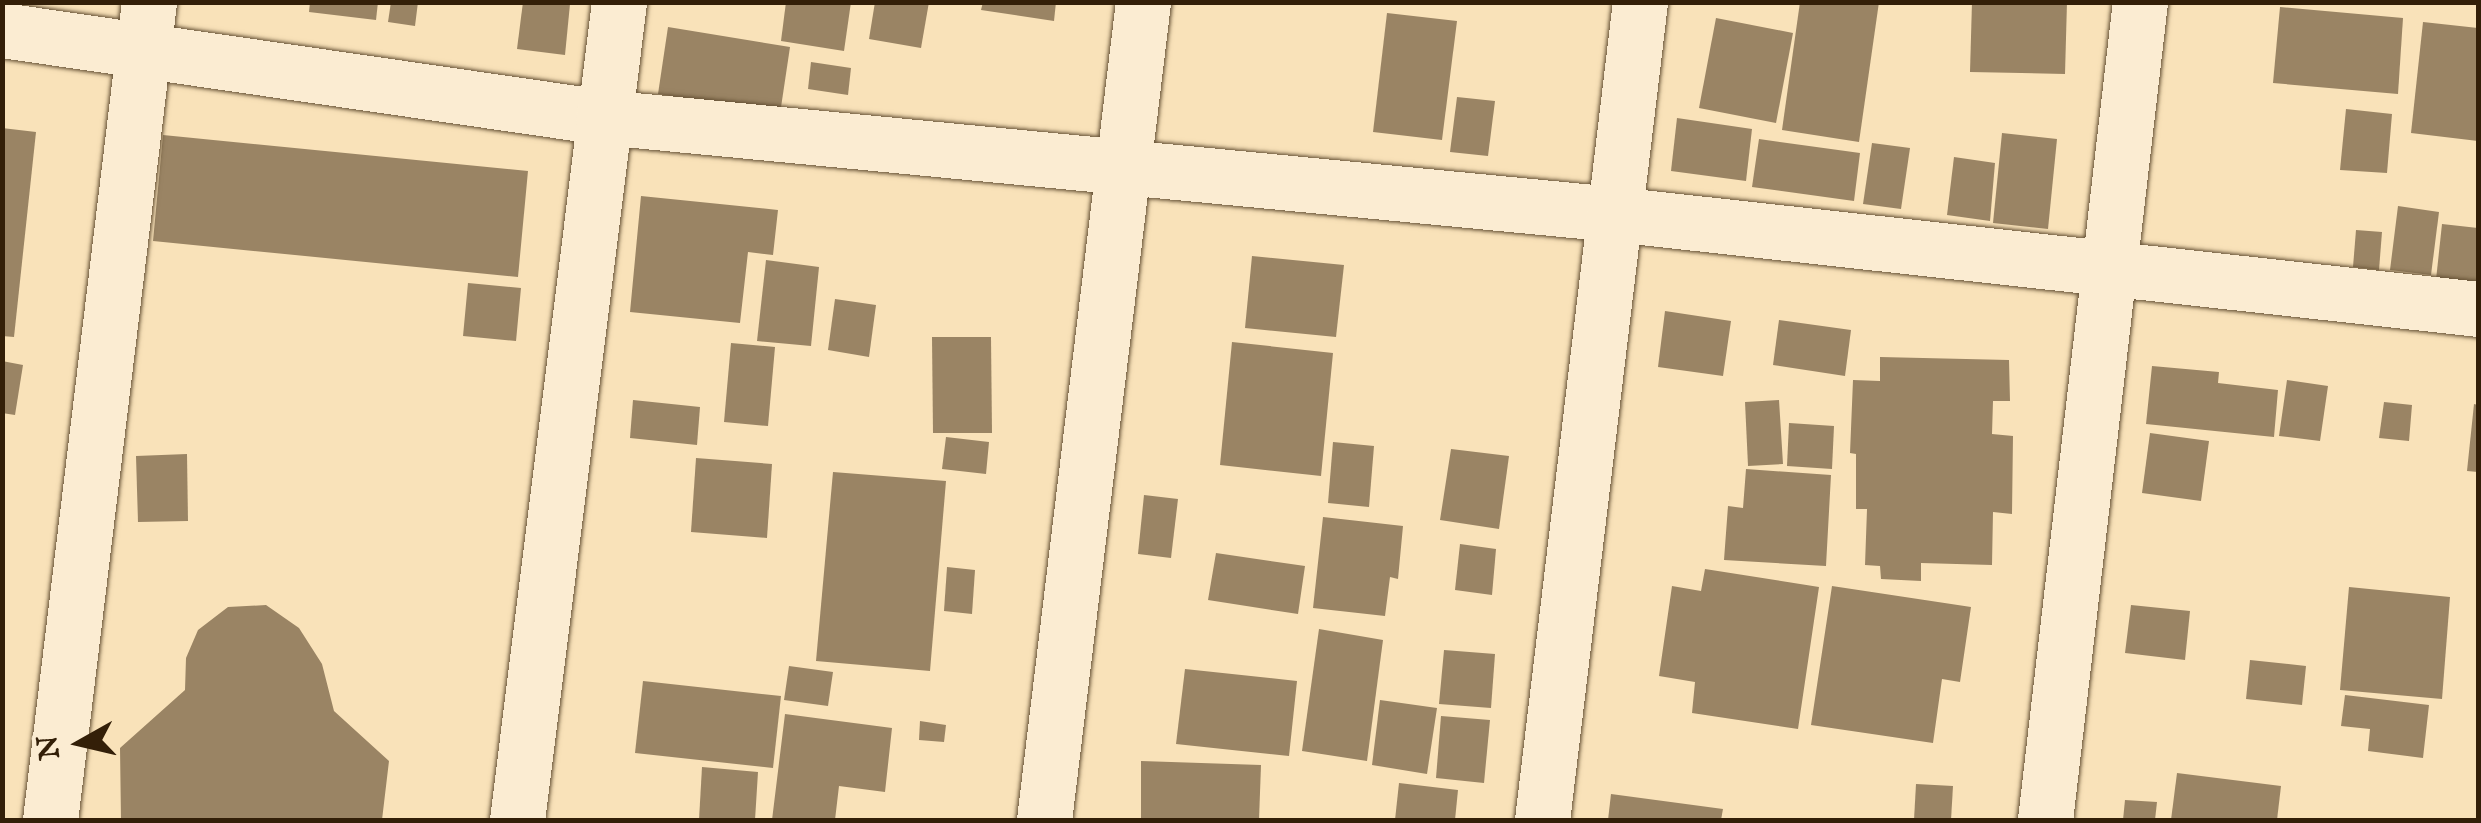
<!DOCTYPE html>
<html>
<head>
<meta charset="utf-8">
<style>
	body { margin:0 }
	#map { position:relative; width:2481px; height:823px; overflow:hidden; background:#f9e2b9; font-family:"IM FELL English",serif }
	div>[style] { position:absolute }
	.building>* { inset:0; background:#9a8464 }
	.roads { filter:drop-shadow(0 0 2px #645034) drop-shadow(0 0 2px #645034) }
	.minor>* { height:55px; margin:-27.5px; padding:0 27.5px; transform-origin:27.5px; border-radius:27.5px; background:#fbecd2 }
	span { translate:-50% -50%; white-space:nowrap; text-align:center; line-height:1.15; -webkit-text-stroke:9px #fbecd2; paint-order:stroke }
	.frame { position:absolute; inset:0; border:5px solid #331f08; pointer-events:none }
	.north { position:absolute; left:30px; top:693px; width:100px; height:100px; -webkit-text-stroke:8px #fbecd2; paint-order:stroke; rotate:262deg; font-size:28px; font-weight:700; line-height:40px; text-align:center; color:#331f08 }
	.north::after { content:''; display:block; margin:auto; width:35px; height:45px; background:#331f08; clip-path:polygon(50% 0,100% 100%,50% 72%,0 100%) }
</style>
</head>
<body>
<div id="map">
	<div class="building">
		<i style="clip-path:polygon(310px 2px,378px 2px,376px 20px,309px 12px)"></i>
		<i style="clip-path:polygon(391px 2px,418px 2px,415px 26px,388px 22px)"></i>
		<i style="clip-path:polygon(523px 2px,570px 4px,565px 55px,517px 49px)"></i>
		<i style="clip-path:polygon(786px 2px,851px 2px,844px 51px,781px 41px)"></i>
		<i style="clip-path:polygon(875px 2px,929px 2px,921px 48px,869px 39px)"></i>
		<i style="clip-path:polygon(983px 2px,1056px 2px,1054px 21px,981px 10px)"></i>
		<i style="clip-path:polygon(1800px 2px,1879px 2px,1859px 142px,1782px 130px)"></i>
		<i style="clip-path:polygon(1972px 2px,2067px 2px,2065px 74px,1970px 72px)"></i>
		<i style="clip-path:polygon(2280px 7px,2403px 18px,2398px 94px,2273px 83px)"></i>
		<i style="clip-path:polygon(1387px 13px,1457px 21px,1442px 140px,1373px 132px)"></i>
		<i style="clip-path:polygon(1716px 18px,1793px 33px,1776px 123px,1699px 108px)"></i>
		<i style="clip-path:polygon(2423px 22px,2478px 28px,2478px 141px,2411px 133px)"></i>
		<i style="clip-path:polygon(668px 27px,790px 47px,780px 114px,658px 94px)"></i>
		<i style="clip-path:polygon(811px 62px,851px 68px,848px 95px,808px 89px)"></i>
		<i style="clip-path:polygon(1457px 97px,1495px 101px,1488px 156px,1450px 152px)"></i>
		<i style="clip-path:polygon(2346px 109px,2392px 114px,2387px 173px,2340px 170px)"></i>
		<i style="clip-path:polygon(1677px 118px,1752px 129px,1746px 181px,1671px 171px)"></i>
		<i style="clip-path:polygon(2px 128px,36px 132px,14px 337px,2px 336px)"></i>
		<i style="clip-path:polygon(2002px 133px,2057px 139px,2048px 229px,1993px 223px)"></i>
		<i style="clip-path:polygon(163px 135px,528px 171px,518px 277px,153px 241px)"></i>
		<i style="clip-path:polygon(1759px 139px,1860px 153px,1854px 201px,1752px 187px)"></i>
		<i style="clip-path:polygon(1872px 143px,1910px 148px,1901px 209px,1863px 204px)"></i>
		<i style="clip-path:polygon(1954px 157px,1995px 163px,1990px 221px,1947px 215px)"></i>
		<i style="clip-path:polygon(641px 196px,778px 210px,773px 255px,748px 252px,740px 323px,630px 312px)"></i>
		<i style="clip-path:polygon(2398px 206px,2439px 212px,2431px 275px,2390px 270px)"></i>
		<i style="clip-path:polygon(2442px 224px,2478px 228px,2478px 284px,2436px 280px)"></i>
		<i style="clip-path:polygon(2356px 230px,2382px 232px,2379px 270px,2353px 267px)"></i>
		<i style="clip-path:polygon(1252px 256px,1344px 265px,1336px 337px,1245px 328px)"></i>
		<i style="clip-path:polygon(766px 260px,819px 267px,811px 346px,757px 341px)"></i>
		<i style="clip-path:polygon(468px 283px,521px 288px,516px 341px,463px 336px)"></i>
		<i style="clip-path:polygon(835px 299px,876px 305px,869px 357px,828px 350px)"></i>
		<i style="clip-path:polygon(1665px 311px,1731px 321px,1723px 376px,1658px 367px)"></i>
		<i style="clip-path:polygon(1779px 320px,1851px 330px,1845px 376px,1773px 365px)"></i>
		<i style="clip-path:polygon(932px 337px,991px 337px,992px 433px,933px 433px)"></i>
		<i style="clip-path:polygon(1232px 342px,1333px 353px,1321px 476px,1220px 465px)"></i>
		<i style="clip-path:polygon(731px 343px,775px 347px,768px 426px,724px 422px)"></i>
		<i style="clip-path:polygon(1880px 357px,2009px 360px,2010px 401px,1993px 401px,1992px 434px,2013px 436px,2012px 514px,1993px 512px,1992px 565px,1921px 563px,1921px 581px,1881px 579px,1880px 566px,1865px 565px,1867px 509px,1856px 509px,1856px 454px,1850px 453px,1853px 380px,1880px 381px)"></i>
		<i style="clip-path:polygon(2px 361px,23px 365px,15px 415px,2px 413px)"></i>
		<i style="clip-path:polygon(2152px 366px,2219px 372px,2218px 383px,2278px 390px,2274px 437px,2146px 424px)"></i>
		<i style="clip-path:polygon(2287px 380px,2328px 386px,2320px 441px,2279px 436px)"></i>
		<i style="clip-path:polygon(633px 400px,700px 407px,697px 445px,630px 438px)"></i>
		<i style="clip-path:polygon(1779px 400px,1783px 464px,1748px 466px,1745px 402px)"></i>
		<i style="clip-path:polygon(2384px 402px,2412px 405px,2409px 441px,2379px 438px)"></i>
		<i style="clip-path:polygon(2474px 404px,2478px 405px,2478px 472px,2467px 471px)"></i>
		<i style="clip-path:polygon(1789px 423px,1834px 426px,1832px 469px,1787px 466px)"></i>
		<i style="clip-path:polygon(2150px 433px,2209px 441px,2201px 501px,2142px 493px)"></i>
		<i style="clip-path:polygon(946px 437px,989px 442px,986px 474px,942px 469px)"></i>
		<i style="clip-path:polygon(1333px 442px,1374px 446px,1369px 507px,1328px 503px)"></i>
		<i style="clip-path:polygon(1451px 449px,1509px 456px,1499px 529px,1440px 520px)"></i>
		<i style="clip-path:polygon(187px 454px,188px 521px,138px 522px,136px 456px)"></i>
		<i style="clip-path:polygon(696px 458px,772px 464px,767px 538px,691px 532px)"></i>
		<i style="clip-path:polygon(1746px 469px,1831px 475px,1826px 566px,1724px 560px,1728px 506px,1743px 508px)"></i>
		<i style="clip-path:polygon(833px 472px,946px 481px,930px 671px,816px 661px)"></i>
		<i style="clip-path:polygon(1144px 495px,1178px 499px,1171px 558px,1138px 554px)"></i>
		<i style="clip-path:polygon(1323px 517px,1403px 526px,1398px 579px,1390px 577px,1385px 616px,1313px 608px)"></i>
		<i style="clip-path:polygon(1460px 544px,1496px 549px,1492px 595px,1455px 590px)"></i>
		<i style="clip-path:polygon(1216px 553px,1305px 566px,1298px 614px,1208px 600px)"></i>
		<i style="clip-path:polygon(947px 567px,975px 570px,972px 614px,944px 611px)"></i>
		<i style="clip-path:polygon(1705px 569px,1819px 587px,1798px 729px,1692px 713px,1695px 682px,1659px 676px,1672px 586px,1701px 591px)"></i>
		<i style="clip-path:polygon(1832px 586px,1971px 607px,1960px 682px,1942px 679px,1933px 743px,1811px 725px)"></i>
		<i style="clip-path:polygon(2349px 587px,2450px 597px,2442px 699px,2340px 690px)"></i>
		<i style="clip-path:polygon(266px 605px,299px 628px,322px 664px,334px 711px,389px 761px,382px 820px,121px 820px,120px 748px,185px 690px,186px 658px,198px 630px,228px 607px)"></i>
		<i style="clip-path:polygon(2131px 605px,2190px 611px,2185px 660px,2125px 653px)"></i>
		<i style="clip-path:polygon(1319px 629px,1383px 640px,1367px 761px,1302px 751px)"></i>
		<i style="clip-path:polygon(1444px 650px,1495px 654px,1491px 708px,1439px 704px)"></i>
		<i style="clip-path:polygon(2250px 660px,2306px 666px,2302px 705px,2246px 699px)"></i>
		<i style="clip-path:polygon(789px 666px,833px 672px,828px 706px,784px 700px)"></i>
		<i style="clip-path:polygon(1185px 669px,1297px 681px,1289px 756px,1176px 744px)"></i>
		<i style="clip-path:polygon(643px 681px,781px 696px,773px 768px,635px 753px)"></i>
		<i style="clip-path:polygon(2345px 695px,2429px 705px,2423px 758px,2368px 751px,2370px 729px,2341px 726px)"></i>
		<i style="clip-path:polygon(1380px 700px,1437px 708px,1427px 774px,1372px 765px)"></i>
		<i style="clip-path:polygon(785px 714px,892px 728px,885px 792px,839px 786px,835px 820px,772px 820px)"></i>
		<i style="clip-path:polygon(1441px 716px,1490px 720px,1484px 783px,1436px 778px)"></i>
		<i style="clip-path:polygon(920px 721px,946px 725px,944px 742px,919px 740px)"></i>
		<i style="clip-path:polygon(1141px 761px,1261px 765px,1259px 820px,1141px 820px)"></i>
		<i style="clip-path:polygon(702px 767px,758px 772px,755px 820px,699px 820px)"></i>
		<i style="clip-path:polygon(2177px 773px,2281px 786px,2277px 820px,2171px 820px)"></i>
		<i style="clip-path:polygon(1399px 783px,1458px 790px,1455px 820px,1395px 820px)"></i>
		<i style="clip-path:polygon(1916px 784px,1953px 786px,1951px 820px,1914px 820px)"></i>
		<i style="clip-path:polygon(1611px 794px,1723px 809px,1721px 820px,1608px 820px)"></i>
		<i style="clip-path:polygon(2125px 800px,2157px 802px,2155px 820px,2123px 820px)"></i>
	</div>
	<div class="roads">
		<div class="minor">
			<i style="left:2px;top:30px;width:607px;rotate:8.24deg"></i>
			<i style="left:603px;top:117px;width:1016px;rotate:5.48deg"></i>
			<i style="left:1614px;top:214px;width:869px;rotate:6.27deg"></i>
			<i style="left:50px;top:820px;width:824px;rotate:-83.1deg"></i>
			<i style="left:517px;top:820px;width:824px;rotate:-82.89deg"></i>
			<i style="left:1044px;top:820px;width:824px;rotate:-83.1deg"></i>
			<i style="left:1542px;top:820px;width:824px;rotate:-83.17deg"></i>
			<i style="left:2045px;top:820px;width:823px;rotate:-83.38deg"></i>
		</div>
	</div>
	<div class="frame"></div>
	<div class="north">N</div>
</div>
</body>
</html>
